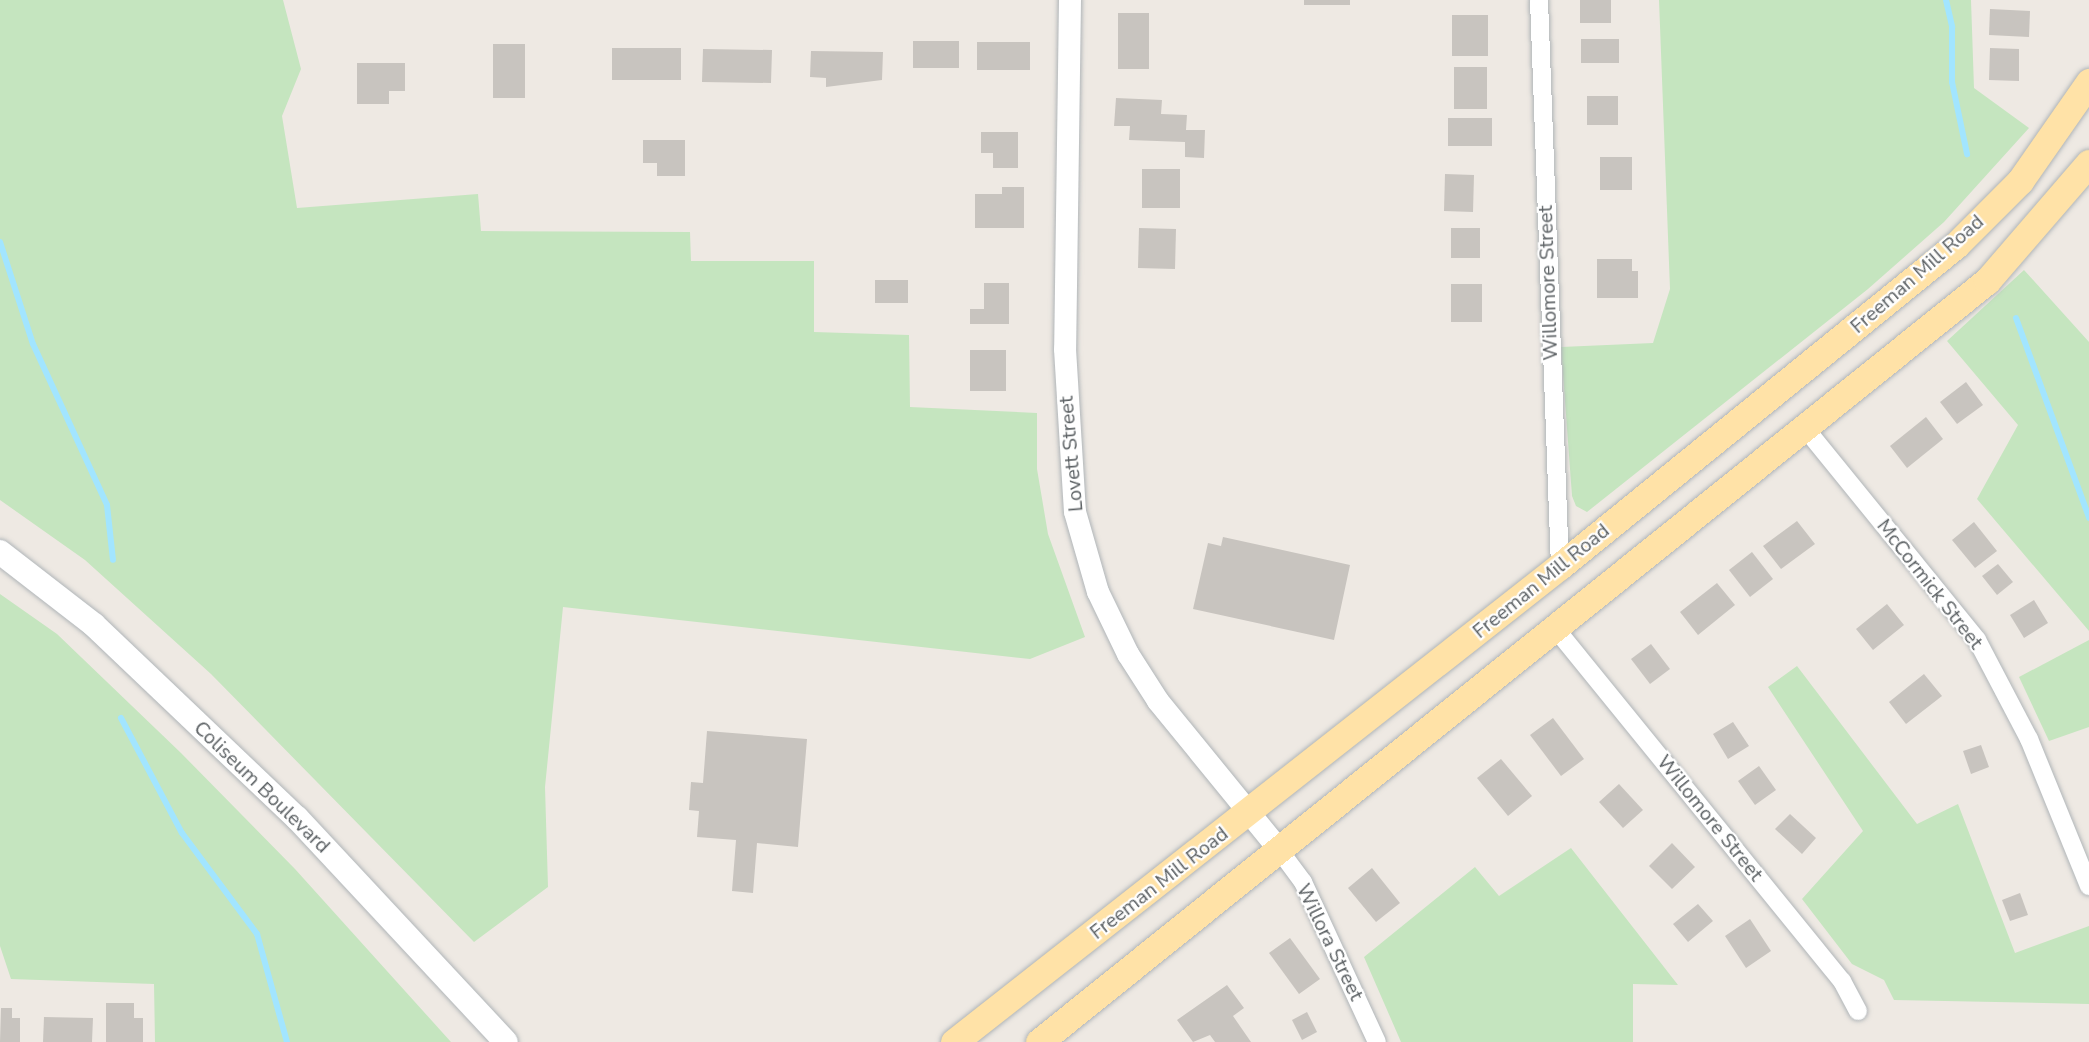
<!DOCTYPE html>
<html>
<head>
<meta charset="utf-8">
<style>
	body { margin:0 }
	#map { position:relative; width:2089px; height:1042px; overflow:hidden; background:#eee9e3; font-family:"Nunito Sans",sans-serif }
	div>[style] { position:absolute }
	.green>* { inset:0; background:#c5e5bf }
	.stream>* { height:6px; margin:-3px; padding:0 3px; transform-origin:3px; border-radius:3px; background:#a2e5ff }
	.building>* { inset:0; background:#c8c4bf }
	.roads { filter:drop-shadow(0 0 2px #b0b5b8) drop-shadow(0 0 2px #b0b5b8) }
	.minor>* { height:18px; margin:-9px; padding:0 9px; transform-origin:9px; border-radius:9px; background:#fff }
	.tertiary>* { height:22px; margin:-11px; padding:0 11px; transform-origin:11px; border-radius:11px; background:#fff }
	.secondary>* { height:24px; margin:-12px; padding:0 12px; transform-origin:12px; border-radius:12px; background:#fff }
	.primary>* { height:27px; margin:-13.5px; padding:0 13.5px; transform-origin:13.5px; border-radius:13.5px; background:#ffe2a7 }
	span { translate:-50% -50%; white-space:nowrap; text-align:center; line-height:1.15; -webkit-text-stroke:4.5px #fff; paint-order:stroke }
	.street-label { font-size:20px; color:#5b6063 }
</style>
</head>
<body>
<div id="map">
	<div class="green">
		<i style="clip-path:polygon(0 0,283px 0,301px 69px,282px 116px,297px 208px,478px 194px,481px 231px,690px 232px,691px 261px,814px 261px,814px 332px,909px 335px,910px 407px,1037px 413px,1037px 469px,1048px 534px,1085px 637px,1030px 659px,563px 607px,545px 787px,548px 887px,474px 942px,211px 674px,85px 560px,0 500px)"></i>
		<i style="clip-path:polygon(1659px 0,1971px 0,1974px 88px,2029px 128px,1944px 222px,1868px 289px,1587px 512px,1576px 506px,1572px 496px,1561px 347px,1653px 343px,1670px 289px)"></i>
		<i style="clip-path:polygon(2024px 270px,2089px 342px,2089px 631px,1977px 499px,2018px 425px,1947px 341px)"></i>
		<i style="clip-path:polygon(0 594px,57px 634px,181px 753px,295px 869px,451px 1042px,155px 1042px,154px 984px,11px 979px,0 946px)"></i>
		<i style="clip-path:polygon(2089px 640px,2089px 727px,2049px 741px,2019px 677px)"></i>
		<i style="clip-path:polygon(1797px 666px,1917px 824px,1958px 804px,2015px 953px,2089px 926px,2089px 1004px,1894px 1000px,1884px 980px,1852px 964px,1802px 899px,1863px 831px,1768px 687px)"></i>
		<i style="clip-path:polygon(1571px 848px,1678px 985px,1633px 984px,1633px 1042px,1401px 1042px,1364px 957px,1475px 867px,1499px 896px)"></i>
	</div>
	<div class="stream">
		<i style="left:1946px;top:0;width:28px;rotate:77deg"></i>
		<i style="left:1952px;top:27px;width:55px;rotate:90deg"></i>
		<i style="left:1952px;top:82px;width:74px;rotate:78.2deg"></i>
		<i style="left:0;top:242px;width:107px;rotate:72.1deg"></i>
		<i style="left:33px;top:344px;width:177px;rotate:65.3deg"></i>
		<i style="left:107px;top:505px;width:55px;rotate:83.8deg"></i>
		<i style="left:2016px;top:318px;width:213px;rotate:69.9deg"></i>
		<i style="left:121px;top:718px;width:130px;rotate:62.1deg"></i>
		<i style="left:182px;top:833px;width:126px;rotate:53.4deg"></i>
		<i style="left:257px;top:934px;width:112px;rotate:74.5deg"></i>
	</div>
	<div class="building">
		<i style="clip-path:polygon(1304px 0,1350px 0,1350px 5px,1304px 5px)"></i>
		<i style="clip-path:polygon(1580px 0,1611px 0,1611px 23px,1580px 23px)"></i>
		<i style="clip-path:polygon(1990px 9px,2030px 11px,2029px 37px,1989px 35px)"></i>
		<i style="clip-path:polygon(1118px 13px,1149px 13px,1149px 69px,1118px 69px)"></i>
		<i style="clip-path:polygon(1452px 15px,1488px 15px,1488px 56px,1452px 56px)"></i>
		<i style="clip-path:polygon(1581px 39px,1619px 39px,1619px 63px,1581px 63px)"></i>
		<i style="clip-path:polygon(913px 41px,959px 41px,959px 68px,913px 68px)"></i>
		<i style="clip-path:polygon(977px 42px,1030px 42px,1030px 70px,977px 70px)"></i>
		<i style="clip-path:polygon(493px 44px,525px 44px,525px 98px,493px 98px)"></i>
		<i style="clip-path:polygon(612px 48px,681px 48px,681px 80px,612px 80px)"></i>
		<i style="clip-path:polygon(1990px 48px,2019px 49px,2019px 81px,1989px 80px)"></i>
		<i style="clip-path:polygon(703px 49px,772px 50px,771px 83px,702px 82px)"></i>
		<i style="clip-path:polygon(811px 51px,883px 52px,882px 80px,826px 87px,826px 78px,810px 77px)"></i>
		<i style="clip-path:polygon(357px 63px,405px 63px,405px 91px,389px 91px,389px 104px,357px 104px)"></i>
		<i style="clip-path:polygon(1454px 67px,1487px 67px,1487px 109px,1454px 109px)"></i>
		<i style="clip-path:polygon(1587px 96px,1618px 96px,1618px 125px,1587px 125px)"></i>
		<i style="clip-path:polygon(1116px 98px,1162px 100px,1161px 114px,1187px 115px,1186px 130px,1205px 130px,1204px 158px,1185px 157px,1185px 142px,1129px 140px,1130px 126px,1114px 126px)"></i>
		<i style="clip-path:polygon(1448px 118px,1492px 118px,1492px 146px,1448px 146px)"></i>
		<i style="clip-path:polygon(981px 132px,1018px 132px,1018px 168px,993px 168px,993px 153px,981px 153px)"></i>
		<i style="clip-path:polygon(643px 140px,685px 140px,685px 176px,657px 176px,657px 163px,643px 163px)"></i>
		<i style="clip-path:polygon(1600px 157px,1632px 157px,1632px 190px,1600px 190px)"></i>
		<i style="clip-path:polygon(1142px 169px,1180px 169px,1180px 208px,1142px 208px)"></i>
		<i style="clip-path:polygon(1445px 174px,1474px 175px,1473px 212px,1444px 211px)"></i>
		<i style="clip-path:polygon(1002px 187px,1024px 187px,1024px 228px,975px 228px,975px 194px,1002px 194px)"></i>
		<i style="clip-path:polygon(1139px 228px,1176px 229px,1175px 269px,1138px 268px)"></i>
		<i style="clip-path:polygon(1451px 228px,1480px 228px,1480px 258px,1451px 258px)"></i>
		<i style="clip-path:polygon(1597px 259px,1632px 259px,1632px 271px,1638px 271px,1638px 298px,1597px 298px)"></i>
		<i style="clip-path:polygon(875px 280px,908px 280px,908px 303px,875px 303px)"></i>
		<i style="clip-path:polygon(984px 283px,1009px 283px,1009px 324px,970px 324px,970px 309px,984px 309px)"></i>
		<i style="clip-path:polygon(1451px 284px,1482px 284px,1482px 322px,1451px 322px)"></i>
		<i style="clip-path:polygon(970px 350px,1006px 350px,1006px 391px,970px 391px)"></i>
		<i style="clip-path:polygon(1966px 382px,1983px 405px,1957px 424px,1940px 402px)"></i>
		<i style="clip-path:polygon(1926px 417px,1943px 439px,1907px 468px,1890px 446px)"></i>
		<i style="clip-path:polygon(1797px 521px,1815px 544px,1781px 569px,1763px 546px)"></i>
		<i style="clip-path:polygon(1974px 522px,1997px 551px,1975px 568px,1952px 540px)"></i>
		<i style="clip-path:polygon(1223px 537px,1350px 565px,1334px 640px,1193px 609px,1208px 543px,1221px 546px)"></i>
		<i style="clip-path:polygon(1752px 552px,1773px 579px,1750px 597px,1729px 570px)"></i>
		<i style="clip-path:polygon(1998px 564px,2013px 582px,1997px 595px,1982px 576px)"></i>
		<i style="clip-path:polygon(1717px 583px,1735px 605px,1698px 635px,1680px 612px)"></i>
		<i style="clip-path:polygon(2034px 600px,2048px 623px,2024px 638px,2010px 615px)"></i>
		<i style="clip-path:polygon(1887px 604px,1904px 625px,1873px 650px,1856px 629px)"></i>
		<i style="clip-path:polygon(1651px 644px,1670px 669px,1650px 684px,1631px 659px)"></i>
		<i style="clip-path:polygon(1924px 674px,1942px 696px,1906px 724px,1889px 702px)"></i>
		<i style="clip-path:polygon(1553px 718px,1584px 759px,1561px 776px,1530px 735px)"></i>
		<i style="clip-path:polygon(1733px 722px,1749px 746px,1728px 759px,1713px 734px)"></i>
		<i style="clip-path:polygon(707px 731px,807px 739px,798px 847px,757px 843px,753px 893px,732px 891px,736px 840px,697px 837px,699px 811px,689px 810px,691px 782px,703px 783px)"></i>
		<i style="clip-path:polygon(1981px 745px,1989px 767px,1971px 774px,1963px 751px)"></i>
		<i style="clip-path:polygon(1501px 759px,1532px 796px,1508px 816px,1477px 778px)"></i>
		<i style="clip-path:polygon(1759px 766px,1776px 790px,1755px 805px,1738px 781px)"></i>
		<i style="clip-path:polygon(1619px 784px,1643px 810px,1623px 828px,1599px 802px)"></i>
		<i style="clip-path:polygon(1790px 814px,1816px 838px,1802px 854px,1775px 829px)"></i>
		<i style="clip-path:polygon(1672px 843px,1695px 867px,1672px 889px,1649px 866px)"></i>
		<i style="clip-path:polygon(1372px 868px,1400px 903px,1376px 922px,1348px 888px)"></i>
		<i style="clip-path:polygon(2020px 893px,2028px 915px,2010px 921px,2002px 900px)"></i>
		<i style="clip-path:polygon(1698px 904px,1713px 921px,1688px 942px,1673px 924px)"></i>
		<i style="clip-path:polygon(1750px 919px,1771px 951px,1746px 968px,1725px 936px)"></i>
		<i style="clip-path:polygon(1290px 938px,1320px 979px,1299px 994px,1269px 953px)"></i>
		<i style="clip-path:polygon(1227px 985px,1244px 1008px,1233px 1016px,1251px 1042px,1215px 1042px,1210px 1035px,1193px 1042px,1177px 1020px)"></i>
		<i style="clip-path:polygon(106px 1003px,134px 1003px,134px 1018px,143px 1018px,143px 1042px,106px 1042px)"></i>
		<i style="clip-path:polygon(1px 1008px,12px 1008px,12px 1018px,20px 1018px,20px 1042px,0 1042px)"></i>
		<i style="clip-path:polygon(1307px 1012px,1317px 1032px,1302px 1040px,1292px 1020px)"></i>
		<i style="clip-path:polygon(44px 1017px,93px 1018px,92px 1042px,43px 1042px)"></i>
	</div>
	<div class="roads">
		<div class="minor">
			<i style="left:1539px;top:0;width:566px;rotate:87.88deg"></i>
			<i style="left:1805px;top:428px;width:273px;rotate:50.9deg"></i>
			<i style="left:1977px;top:640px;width:112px;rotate:62.3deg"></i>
			<i style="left:2029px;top:739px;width:159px;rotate:67.8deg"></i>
			<i style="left:1555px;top:628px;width:455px;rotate:50.9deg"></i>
			<i style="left:1842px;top:981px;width:34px;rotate:62deg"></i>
			<i style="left:1277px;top:847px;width:44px;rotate:53.4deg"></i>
			<i style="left:1303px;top:882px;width:176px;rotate:65.2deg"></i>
		</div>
		<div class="tertiary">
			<i style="left:1070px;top:0;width:349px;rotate:90.8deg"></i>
			<i style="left:1065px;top:349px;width:163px;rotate:86.5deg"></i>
			<i style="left:1075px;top:512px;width:83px;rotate:74deg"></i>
			<i style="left:1098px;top:592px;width:69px;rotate:64.2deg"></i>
			<i style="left:1128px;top:654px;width:56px;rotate:57.4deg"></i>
			<i style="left:1158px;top:701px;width:188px;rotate:50.8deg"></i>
		</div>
		<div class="secondary">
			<i style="left:0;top:552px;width:119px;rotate:37.8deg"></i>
			<i style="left:94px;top:625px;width:280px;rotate:43.6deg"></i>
			<i style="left:297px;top:818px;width:306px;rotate:47deg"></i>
		</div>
		<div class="primary">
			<i style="left:954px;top:1042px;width:771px;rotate:-38.15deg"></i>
			<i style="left:1560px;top:566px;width:510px;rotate:-39.03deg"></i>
			<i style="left:1956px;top:245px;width:91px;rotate:-45deg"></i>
			<i style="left:2020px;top:181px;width:121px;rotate:-55.1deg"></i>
			<i style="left:1039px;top:1042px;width:1216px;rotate:-38.76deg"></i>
			<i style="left:1987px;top:281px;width:156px;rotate:-49.2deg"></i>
		</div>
	</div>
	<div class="street-label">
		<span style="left:1917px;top:274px;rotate:-41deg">Freeman Mill Road</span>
		<span style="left:1548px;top:283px;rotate:-92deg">Willomore Street</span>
		<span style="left:1071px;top:454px;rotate:-95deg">Lovett Street</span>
		<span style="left:1541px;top:581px;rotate:-39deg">Freeman Mill Road</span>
		<span style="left:1930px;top:584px;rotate:52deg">McCormick Street</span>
		<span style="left:262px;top:787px;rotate:44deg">Coliseum Boulevard</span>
		<span style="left:1710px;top:818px;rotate:51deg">Willomore Street</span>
		<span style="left:1159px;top:883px;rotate:-38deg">Freeman Mill Road</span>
		<span style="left:1330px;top:942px;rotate:64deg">Willora Street</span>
	</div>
</div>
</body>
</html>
